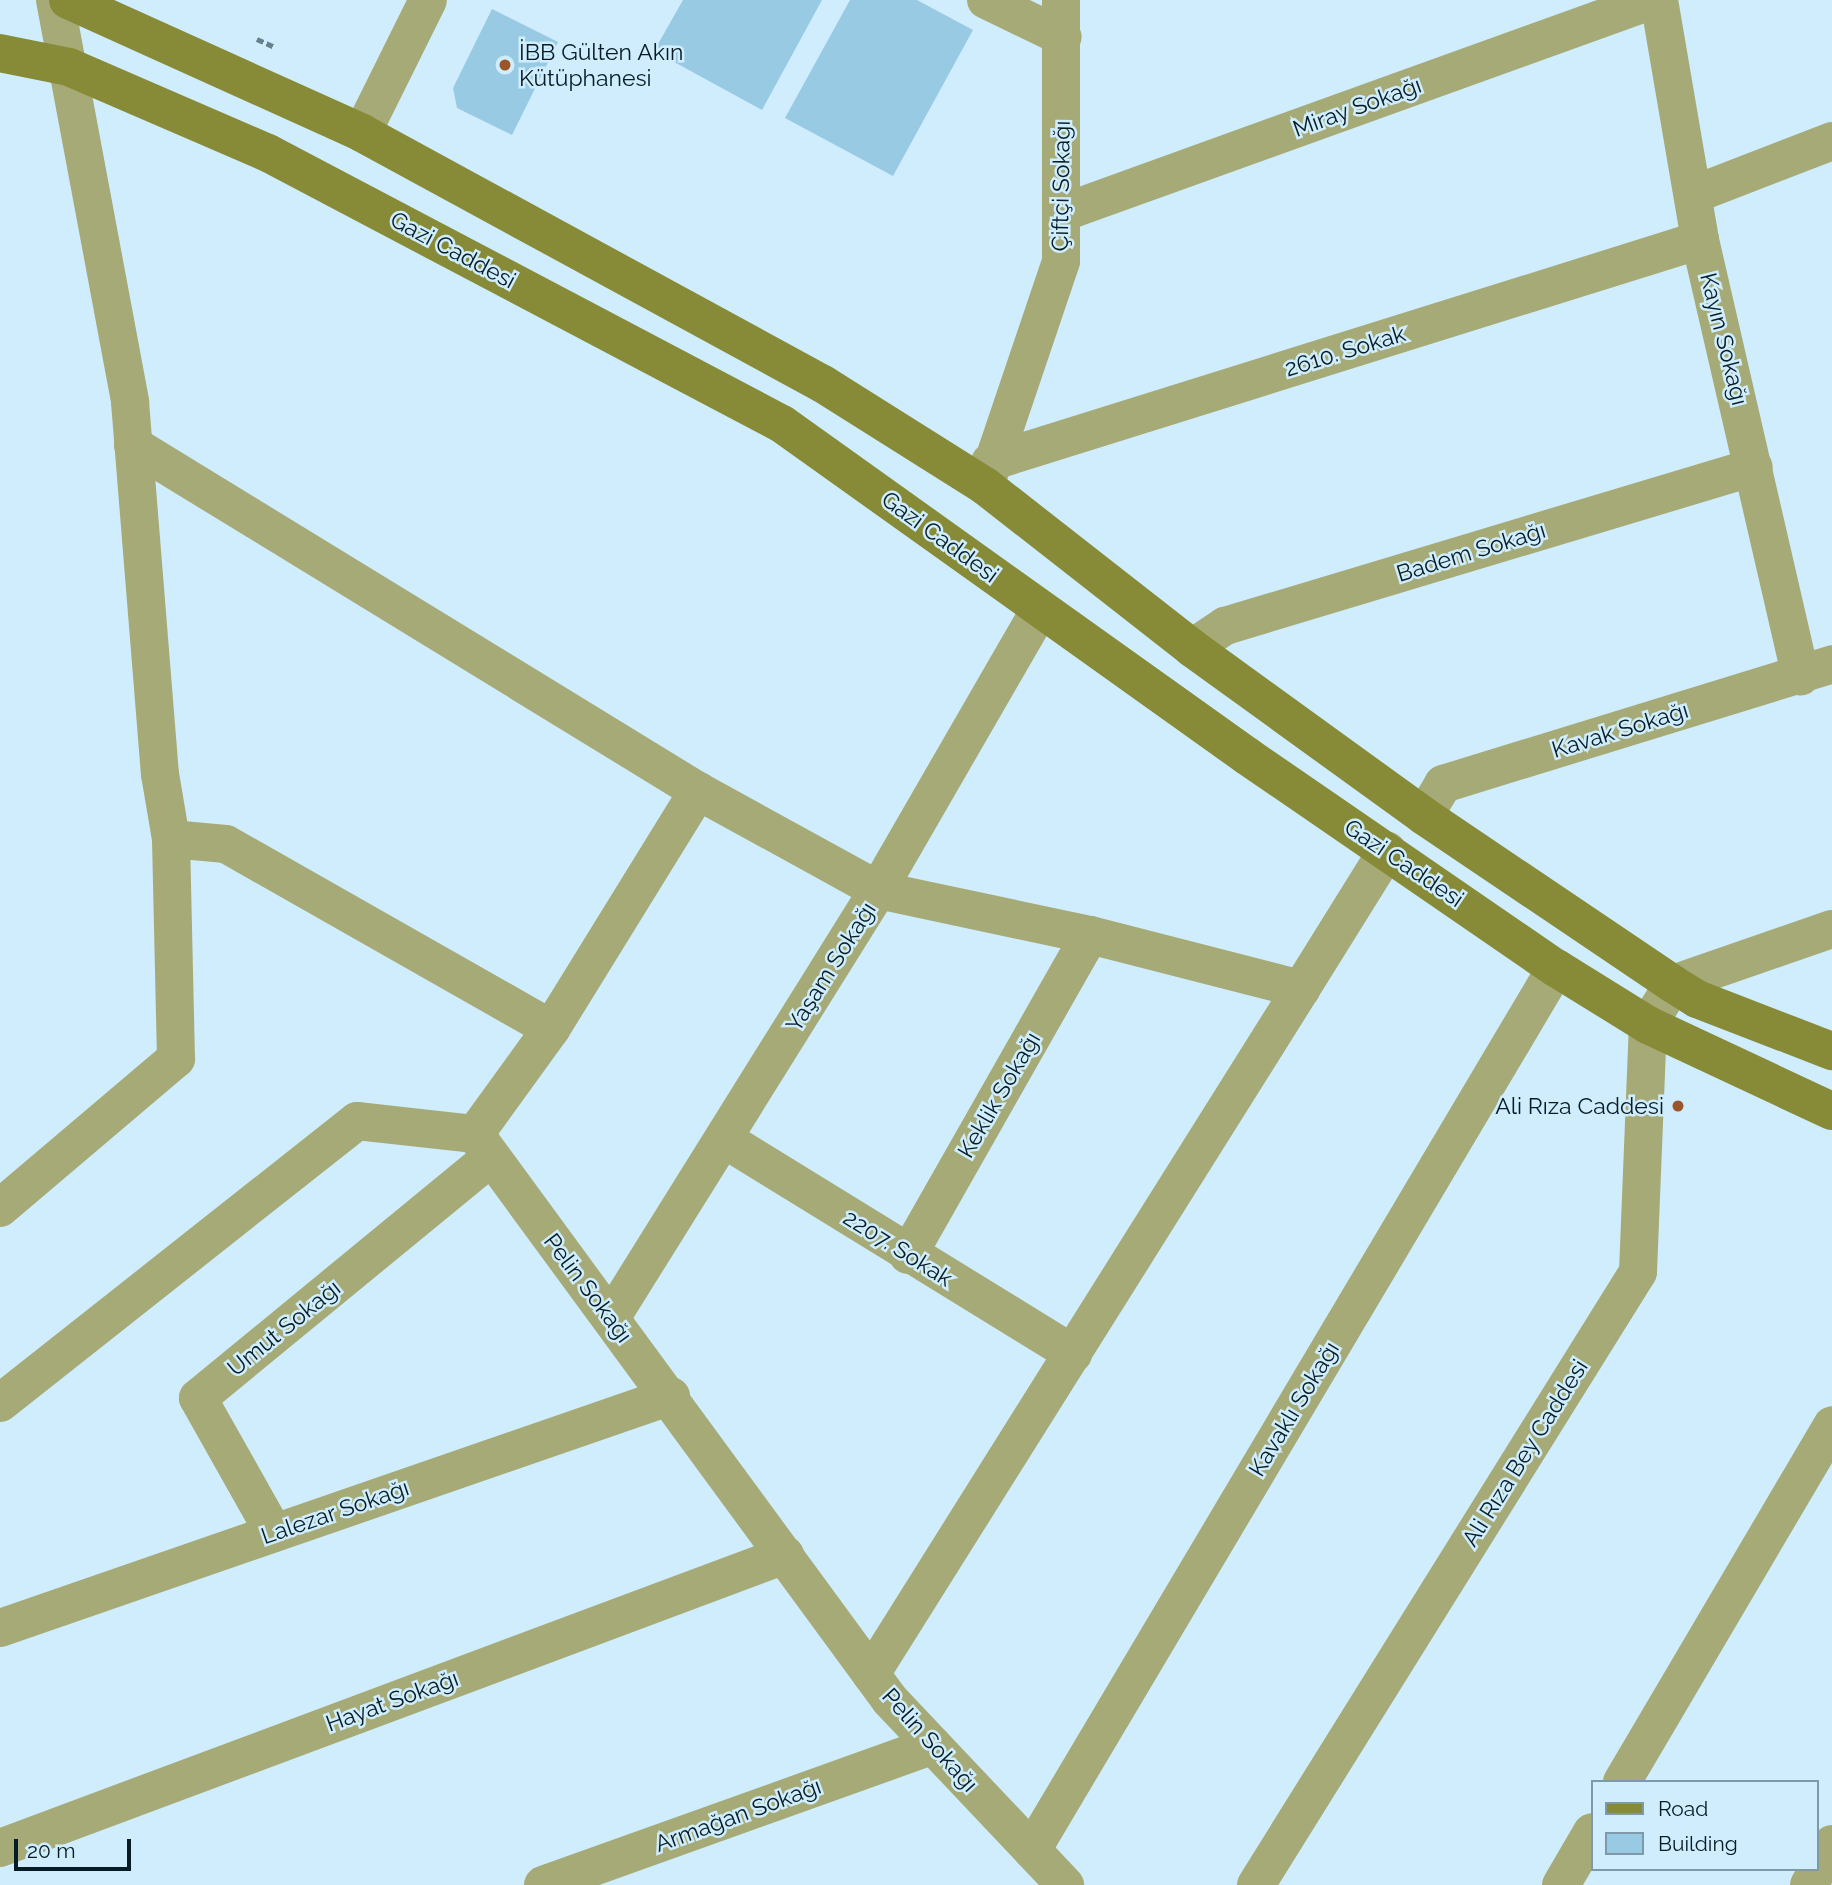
<!DOCTYPE html>
<html>
<head>
<meta charset="utf-8">
<style>
	body { margin:0 }
	#map { position:relative; width:1832px; height:1885px; overflow:hidden; background:#cfedfd; font-family:Raleway,sans-serif }
	div>[style] { position:absolute }
	.building>* { inset:0; background:#99cae4 }
	.path>* { height:4.5px; margin-top:-2.25px; transform-origin:0; background:repeating-linear-gradient(90deg,#68818d 0 7px,transparent 0 10.5px) }
	.minor>* { height:38px; margin:-19px; padding:0 19px; transform-origin:19px; border-radius:19px; background:#a6aa76 }
	.tertiary>* { height:38px; margin:-19px; padding:0 19px; transform-origin:19px; border-radius:19px; background:#a6aa76 }
	.secondary>* { height:38px; margin:-19px; padding:0 19px; transform-origin:19px; border-radius:19px; background:#878b38 }
	.dots>* { width:19px; height:19px; translate:-50% -50%; box-sizing:border-box; border:4px solid #cfedfd; border-radius:50% }
	span { translate:-50% -50%; white-space:nowrap; text-align:center; line-height:1.15; -webkit-text-stroke:5px #cfedfd; paint-order:stroke }
	.poi-label { font-size:23px; color:#081c25 }
	.left { translate:0 -50%; text-align:left }
	.right { translate:-100% -50%; text-align:right }
	.street-label { font-size:23px; color:#081c25 }
	.legend { position:absolute; left:1591px; top:1780px; width:228px; height:91px; box-sizing:border-box; background:#cfedfd; border:2px solid #7f99a7; margin:0; padding:9px 12px; list-style:none; font-size:21px; color:#081c25 }
	.legend li { display:flex; align-items:center; gap:14px; height:35px }
	.legend b { width:35px; border:2px solid #7f99a7 }
	.scale { position:absolute; left:14px; top:1839px; width:117px; height:32px; box-sizing:border-box; border:4px solid #081c25; border-top:0; padding-left:9px; font-size:21px; line-height:24px; white-space:nowrap; color:#081c25; -webkit-text-stroke:5px #cfedfd; paint-order:stroke }
</style>
</head>
<body>
<div id="map">
	<div class="building">
		<i style="clip-path:polygon(683px 0,822px 0,762px 110px,654px 51px)"></i>
		<i style="clip-path:polygon(850px 0,917px 0,973px 30px,893px 176px,785px 118px)"></i>
		<i style="clip-path:polygon(492px 9px,558px 42px,512px 135px,457px 108px,453px 88px)"></i>
	</div>
	<div class="path">
		<i style="left:257px;top:39px;width:20px;rotate:24deg"></i>
	</div>
	<div class="minor">
		<i style="left:986px;top:0;width:85px;rotate:25.7deg"></i>
		<i style="left:1695px;top:194px;width:147px;rotate:-21.1deg"></i>
		<i style="left:1062px;top:213px;width:628px;rotate:-19.82deg"></i>
		<i style="left:990px;top:462px;width:744px;rotate:-17.36deg"></i>
		<i style="left:1192px;top:648px;width:40px;rotate:-34deg"></i>
		<i style="left:1225px;top:626px;width:552px;rotate:-16.73deg"></i>
		<i style="left:171px;top:839px;width:55px;rotate:5.2deg"></i>
		<i style="left:226px;top:844px;width:374px;rotate:29.6deg"></i>
		<i style="left:1673px;top:984px;width:168px;rotate:-19.1deg"></i>
		<i style="left:475px;top:1134px;width:130px;rotate:-54.1deg"></i>
		<i style="left:551px;top:1029px;width:280px;rotate:-58.3deg"></i>
		<i style="left:698px;top:791px;width:205px;rotate:28.8deg"></i>
		<i style="left:878px;top:890px;width:217px;rotate:12deg"></i>
		<i style="left:1090px;top:935px;width:218px;rotate:14.4deg"></i>
		<i style="left:1301px;top:989px;width:163px;rotate:-58.1deg"></i>
		<i style="left:724px;top:1139px;width:410px;rotate:31.6deg"></i>
		<i style="left:0;top:1208px;width:231px;rotate:-40.3deg"></i>
		<i style="left:908px;top:1255px;width:368px;rotate:-60.4deg"></i>
		<i style="left:611px;top:1318px;width:504px;rotate:-58.04deg"></i>
		<i style="left:878px;top:890px;width:324px;rotate:-60deg"></i>
		<i style="left:0;top:1403px;width:455px;rotate:-38.3deg"></i>
		<i style="left:357px;top:1121px;width:119px;rotate:6.3deg"></i>
		<i style="left:475px;top:1134px;width:702px;rotate:53.75deg"></i>
		<i style="left:890px;top:1700px;width:255px;rotate:46.6deg"></i>
		<i style="left:274px;top:1533px;width:155px;rotate:-119.4deg"></i>
		<i style="left:198px;top:1398px;width:377px;rotate:-39.4deg"></i>
		<i style="left:0;top:1628px;width:710px;rotate:-19.07deg"></i>
		<i style="left:871px;top:1674px;width:809px;rotate:-57.88deg"></i>
		<i style="left:1622px;top:1782px;width:414px;rotate:-59.5deg"></i>
		<i style="left:0;top:1848px;width:838px;rotate:-20.47deg"></i>
		<i style="left:1032px;top:1850px;width:1026px;rotate:-59.29deg"></i>
		<i style="left:543px;top:1885px;width:414px;rotate:-19.7deg"></i>
		<i style="left:1561px;top:1885px;width:61px;rotate:-59.7deg"></i>
		<i style="left:1809px;top:1885px;width:47px;rotate:-60.7deg"></i>
	</div>
	<div class="tertiary">
		<i style="left:55px;top:0;width:409px;rotate:79.4deg"></i>
		<i style="left:130px;top:402px;width:373px;rotate:85.4deg"></i>
		<i style="left:160px;top:774px;width:66px;rotate:80.4deg"></i>
		<i style="left:171px;top:839px;width:220px;rotate:88.7deg"></i>
		<i style="left:1659px;top:0;width:243px;rotate:80.3deg"></i>
		<i style="left:1700px;top:240px;width:448px;rotate:77deg"></i>
		<i style="left:362px;top:133px;width:148px;rotate:-63.6deg"></i>
		<i style="left:133px;top:445px;width:663px;rotate:31.48deg"></i>
		<i style="left:985px;top:486px;width:237px;rotate:-71.3deg"></i>
		<i style="left:1061px;top:261px;width:261px;rotate:-90deg"></i>
		<i style="left:1424px;top:816px;width:37px;rotate:-59deg"></i>
		<i style="left:1443px;top:784px;width:407px;rotate:-17.1deg"></i>
		<i style="left:1256px;top:1885px;width:722px;rotate:-58.07deg"></i>
		<i style="left:1638px;top:1272px;width:247px;rotate:-87.7deg"></i>
		<i style="left:1648px;top:1025px;width:48px;rotate:-58.6deg"></i>
	</div>
	<div class="secondary">
		<i style="left:68px;top:0;width:323px;rotate:24.3deg"></i>
		<i style="left:362px;top:133px;width:525px;rotate:28.57deg"></i>
		<i style="left:823px;top:384px;width:191px;rotate:32.2deg"></i>
		<i style="left:985px;top:486px;width:263px;rotate:38deg"></i>
		<i style="left:1192px;top:648px;width:286px;rotate:35.9deg"></i>
		<i style="left:1424px;top:816px;width:300px;rotate:34deg"></i>
		<i style="left:1673px;top:984px;width:28px;rotate:32deg"></i>
		<i style="left:1697px;top:999px;width:145px;rotate:21.1deg"></i>
		<i style="left:0;top:53px;width:70px;rotate:11.5deg"></i>
		<i style="left:69px;top:67px;width:217px;rotate:23.4deg"></i>
		<i style="left:268px;top:153px;width:581px;rotate:27.8deg"></i>
		<i style="left:782px;top:424px;width:571px;rotate:35.53deg"></i>
		<i style="left:1247px;top:756px;width:375px;rotate:34.5deg"></i>
		<i style="left:1556px;top:968px;width:108px;rotate:31.8deg"></i>
		<i style="left:1648px;top:1025px;width:203px;rotate:25.1deg"></i>
	</div>
	<div class="dots">
		<i style="left:505px;top:65px;background:#9a5628"></i>
		<i style="left:1678px;top:1106px;background:#9a5628"></i>
	</div>
	<div class="poi-label">
		<span class="left" style="left:519px;top:65px">İBB Gülten Akın<br>Kütüphanesi</span>
		<span class="right" style="left:1664px;top:1106px">Ali Rıza Caddesi</span>
	</div>
	<div class="street-label">
		<span style="left:1357px;top:107px;rotate:-20deg">Miray Sokağı</span>
		<span style="left:1061px;top:186px;rotate:-89deg">Çiftçi Sokağı</span>
		<span style="left:453px;top:250px;rotate:28deg">Gazi Caddesi</span>
		<span style="left:1724px;top:339px;rotate:76deg">Kayın Sokağı</span>
		<span style="left:1345px;top:351px;rotate:-17deg">2610. Sokak</span>
		<span style="left:940px;top:537px;rotate:36deg">Gazi Caddesi</span>
		<span style="left:1471px;top:552px;rotate:-17deg">Badem Sokağı</span>
		<span style="left:1620px;top:730px;rotate:-17deg">Kavak Sokağı</span>
		<span style="left:1404px;top:863px;rotate:34deg">Gazi Caddesi</span>
		<span style="left:831px;top:967px;rotate:-58deg">Yaşam Sokağı</span>
		<span style="left:999px;top:1095px;rotate:-60deg">Keklik Sokağı</span>
		<span style="left:898px;top:1248px;rotate:32deg">2207. Sokak</span>
		<span style="left:588px;top:1288px;rotate:53deg">Pelin Sokağı</span>
		<span style="left:284px;top:1328px;rotate:-39deg">Umut Sokağı</span>
		<span style="left:1294px;top:1409px;rotate:-59deg">Kavaklı Sokağı</span>
		<span style="left:1525px;top:1453px;rotate:-58deg">Ali Rıza Bey Caddesi</span>
		<span style="left:335px;top:1512px;rotate:-19deg">Lalezar Sokağı</span>
		<span style="left:392px;top:1701px;rotate:-20deg">Hayat Sokağı</span>
		<span style="left:930px;top:1740px;rotate:48deg">Pelin Sokağı</span>
		<span style="left:738px;top:1815px;rotate:-20deg">Armağan Sokağı</span>
	</div>
	<ul class="legend">
	<li><b style="height:9px;background:#878b38"></b>Road</li>
	<li><b style="height:19px;background:#99cae4"></b>Building</li>
	</ul>
	<div class="scale">20 m</div>
</div>
</body>
</html>
